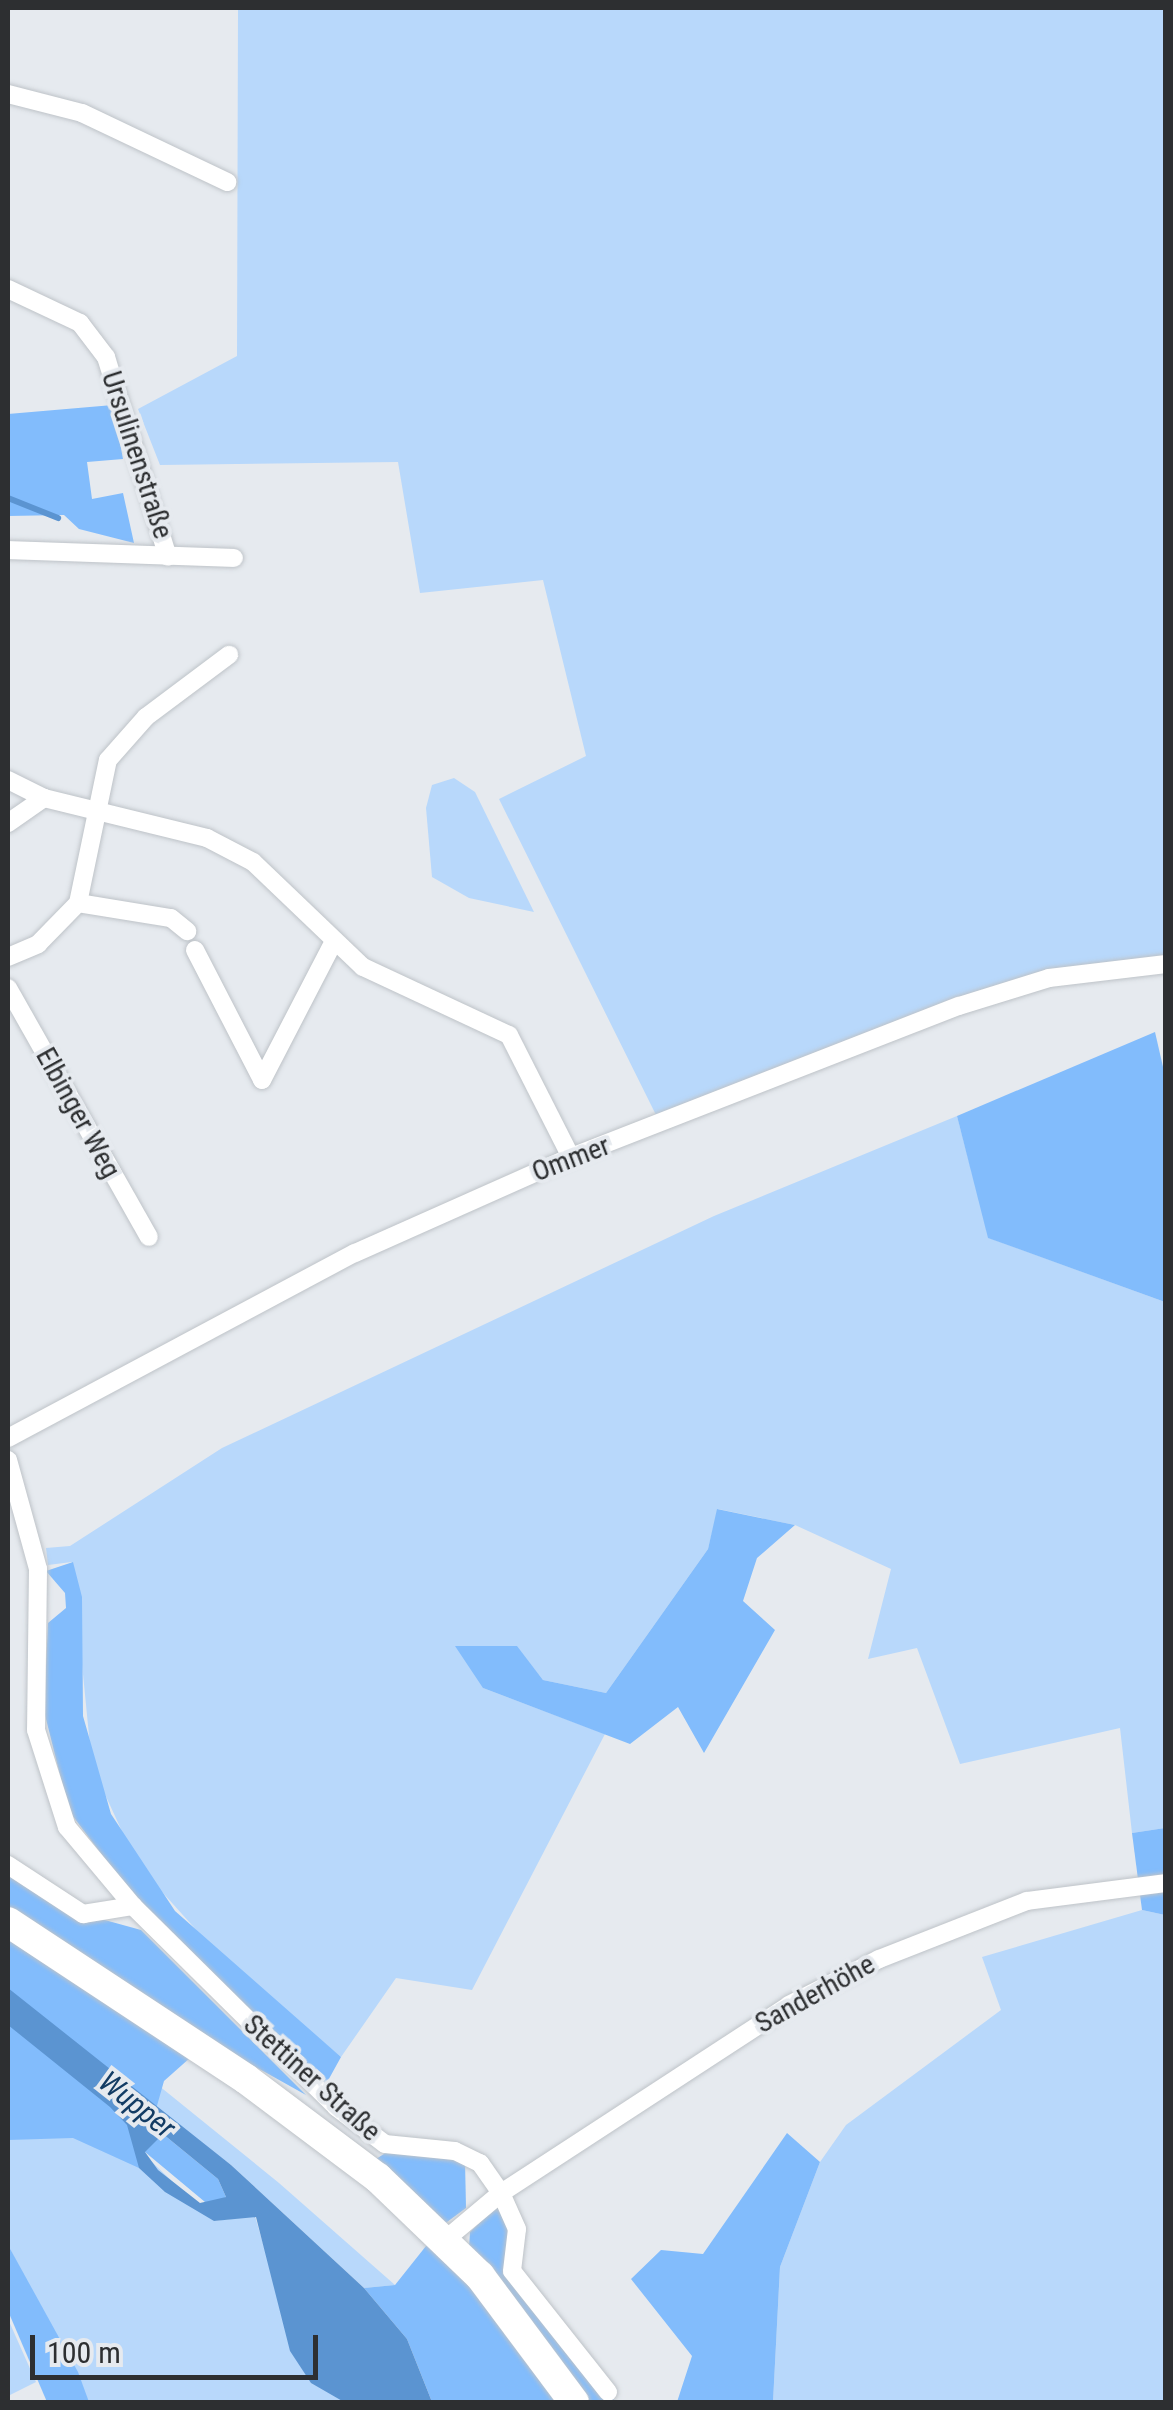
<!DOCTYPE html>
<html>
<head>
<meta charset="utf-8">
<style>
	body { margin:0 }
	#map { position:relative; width:1173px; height:2410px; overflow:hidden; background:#e6eaef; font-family:"Roboto Condensed",sans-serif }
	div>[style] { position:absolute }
	.green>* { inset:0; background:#b8d8fb }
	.forest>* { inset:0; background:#82bcfc }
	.water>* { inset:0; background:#5b94d1 }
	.stream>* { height:6px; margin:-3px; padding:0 3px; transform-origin:3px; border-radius:3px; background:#5b94d1 }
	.roads { filter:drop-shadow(0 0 2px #bec3c8) drop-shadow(0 0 2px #bec3c8) }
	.minor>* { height:18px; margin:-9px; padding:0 9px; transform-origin:9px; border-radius:9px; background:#fff }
	.primary>* { height:30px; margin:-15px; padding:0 15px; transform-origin:15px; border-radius:15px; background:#fff }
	span { translate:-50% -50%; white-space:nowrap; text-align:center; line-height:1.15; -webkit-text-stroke:8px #e6eaef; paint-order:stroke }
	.street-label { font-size:28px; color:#2d2f31 }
	.water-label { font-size:30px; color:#133c64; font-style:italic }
	.frame { position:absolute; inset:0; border:10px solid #2d2f31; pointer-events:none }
	.scale { position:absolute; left:30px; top:2335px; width:288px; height:45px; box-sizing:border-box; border:5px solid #2d2f31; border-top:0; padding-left:12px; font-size:30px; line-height:35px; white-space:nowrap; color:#2d2f31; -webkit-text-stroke:8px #e6eaef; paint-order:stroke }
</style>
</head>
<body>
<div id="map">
	<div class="green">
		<i style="clip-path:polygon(238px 8px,1165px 8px,1165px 964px,1049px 978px,661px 1125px,499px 799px,586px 756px,543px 580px,420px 593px,398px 462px,160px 465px,138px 409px,237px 356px)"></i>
		<i style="clip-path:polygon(454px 778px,475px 792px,534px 912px,469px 898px,432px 877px,426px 808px,432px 785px)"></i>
		<i style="clip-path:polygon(957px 1116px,989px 1238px,1165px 1302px,1165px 1828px,1132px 1833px,1120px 1728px,960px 1764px,917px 1648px,868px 1659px,891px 1569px,795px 1525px,718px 1509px,708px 1549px,606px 1693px,543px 1680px,516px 1646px,483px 1688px,605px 1734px,472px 1990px,396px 1978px,341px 2057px,217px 1953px,137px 1864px,92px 1766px,72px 1562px,48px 1565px,46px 1548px,70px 1546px,222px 1448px,714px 1216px)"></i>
		<i style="clip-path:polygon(1142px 1910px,1165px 1915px,1165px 2402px,773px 2402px,780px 2267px,820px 2162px,846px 2125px,1001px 2010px,982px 1957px)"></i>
		<i style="clip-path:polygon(8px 2025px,214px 2221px,255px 2216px,268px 2261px,344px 2402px,89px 2402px,8px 2245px)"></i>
		<i style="clip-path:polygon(158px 2085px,279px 2183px,395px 2285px,364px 2288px,231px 2165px,136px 2095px)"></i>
		<i style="clip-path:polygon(8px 2319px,36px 2382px,8px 2396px,8px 2318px)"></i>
	</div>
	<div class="forest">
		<i style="clip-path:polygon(113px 405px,123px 459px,87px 462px,92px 499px,123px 493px,134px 543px,79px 529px,64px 515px,8px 516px,8px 414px)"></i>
		<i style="clip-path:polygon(1155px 1032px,1166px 1080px,1165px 1302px,988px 1238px,957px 1116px)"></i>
		<i style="clip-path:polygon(717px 1509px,795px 1525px,757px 1558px,743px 1601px,775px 1630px,704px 1753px,678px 1707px,630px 1744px,483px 1688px,455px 1646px,517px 1646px,543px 1680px,606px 1693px,708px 1549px)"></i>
		<i style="clip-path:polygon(73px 1562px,82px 1597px,83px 1716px,111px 1814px,175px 1911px,341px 2057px,325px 2086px,127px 1888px,69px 1811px,44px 1711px,48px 1623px,66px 1608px,65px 1593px,46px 1571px)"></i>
		<i style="clip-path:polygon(1165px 1828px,1165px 1915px,1142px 1910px,1132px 1833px)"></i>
		<i style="clip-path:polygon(8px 1865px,83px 1914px,141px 1930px,306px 2095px,209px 2041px,164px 2081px,145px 2148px,163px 2134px,218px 2179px,226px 2197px,211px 2207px,145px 2152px,139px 2168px,73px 2138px,8px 2140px)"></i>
		<i style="clip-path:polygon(787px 2133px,820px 2162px,780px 2267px,773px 2402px,677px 2402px,692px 2356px,631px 2279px,661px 2250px,703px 2254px)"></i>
		<i style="clip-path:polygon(387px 2152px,465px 2161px,466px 2208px,443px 2225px,373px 2161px)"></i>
		<i style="clip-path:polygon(495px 2208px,505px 2208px,512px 2229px,506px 2271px,616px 2402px,586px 2402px,469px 2248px,470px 2232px)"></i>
		<i style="clip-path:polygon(430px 2241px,470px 2282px,560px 2402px,432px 2402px,407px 2339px,364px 2288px,395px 2285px)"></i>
		<i style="clip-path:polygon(8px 2245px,78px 2372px,89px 2402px,47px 2402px,8px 2311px)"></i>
	</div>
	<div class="water">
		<i style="clip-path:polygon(evenodd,8px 1988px,231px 2165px,364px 2288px,407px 2339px,432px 2402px,344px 2402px,311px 2383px,290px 2351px,256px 2217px,214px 2221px,165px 2192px,139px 2168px,127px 2125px,110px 2107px,8px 2025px,8px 1988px,163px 2134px,218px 2179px,226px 2197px,200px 2203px,158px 2170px,145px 2152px,163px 2134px)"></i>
	</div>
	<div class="stream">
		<i style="left:8px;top:498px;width:54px;rotate:21.8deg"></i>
	</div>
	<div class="roads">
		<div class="minor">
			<i style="left:8px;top:94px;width:76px;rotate:14.4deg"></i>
			<i style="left:82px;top:113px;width:161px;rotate:25.4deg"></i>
			<i style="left:8px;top:289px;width:80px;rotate:25.3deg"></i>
			<i style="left:80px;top:323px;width:43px;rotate:52.6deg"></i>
			<i style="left:106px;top:357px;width:209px;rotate:72.8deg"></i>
			<i style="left:8px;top:550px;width:226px;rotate:2deg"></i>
			<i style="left:8px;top:780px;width:40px;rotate:26.6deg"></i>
			<i style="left:8px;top:823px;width:44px;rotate:-34.8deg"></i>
			<i style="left:44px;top:798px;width:168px;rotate:13.8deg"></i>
			<i style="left:207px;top:838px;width:52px;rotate:27.6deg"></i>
			<i style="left:253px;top:862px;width:152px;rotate:43.7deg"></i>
			<i style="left:363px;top:967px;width:161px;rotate:25deg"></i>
			<i style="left:509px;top:1035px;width:137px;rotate:63.1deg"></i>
			<i style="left:78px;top:903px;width:94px;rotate:9.2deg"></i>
			<i style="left:171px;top:918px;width:21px;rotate:39deg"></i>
			<i style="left:195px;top:950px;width:146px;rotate:62.7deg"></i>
			<i style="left:262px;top:1080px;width:152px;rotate:-62.6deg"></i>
			<i style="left:8px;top:957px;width:33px;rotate:-23deg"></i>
			<i style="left:38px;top:944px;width:57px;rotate:-45.7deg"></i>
			<i style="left:78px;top:903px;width:146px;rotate:-78.2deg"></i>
			<i style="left:108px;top:760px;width:57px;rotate:-48.5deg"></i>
			<i style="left:146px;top:717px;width:104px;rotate:-36.8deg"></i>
			<i style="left:8px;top:988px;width:286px;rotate:60.5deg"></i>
			<i style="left:8px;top:1438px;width:393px;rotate:-28.1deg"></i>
			<i style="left:355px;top:1253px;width:236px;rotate:-24deg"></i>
			<i style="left:571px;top:1157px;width:416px;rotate:-21.3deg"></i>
			<i style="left:959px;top:1006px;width:94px;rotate:-17.3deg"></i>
			<i style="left:1049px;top:978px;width:118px;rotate:-6.8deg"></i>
			<i style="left:8px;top:1460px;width:113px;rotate:74.6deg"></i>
			<i style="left:38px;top:1569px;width:161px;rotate:90.7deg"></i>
			<i style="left:36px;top:1730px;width:102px;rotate:72.3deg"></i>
			<i style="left:67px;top:1827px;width:103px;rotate:50.1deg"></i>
			<i style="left:133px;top:1906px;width:286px;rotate:44.7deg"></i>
			<i style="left:336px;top:2107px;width:61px;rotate:37.1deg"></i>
			<i style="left:385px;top:2144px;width:70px;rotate:5.7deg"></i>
			<i style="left:455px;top:2151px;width:28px;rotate:26deg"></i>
			<i style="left:480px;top:2163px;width:37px;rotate:55deg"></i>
			<i style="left:501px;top:2193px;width:73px;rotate:140deg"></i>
			<i style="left:8px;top:1865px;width:90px;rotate:33.2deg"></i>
			<i style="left:83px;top:1914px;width:51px;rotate:-9.1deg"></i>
			<i style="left:608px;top:2392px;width:154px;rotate:-128.4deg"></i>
			<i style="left:512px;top:2271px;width:42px;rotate:-83.2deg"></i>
			<i style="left:517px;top:2229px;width:39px;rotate:-114deg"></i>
			<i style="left:501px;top:2193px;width:344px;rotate:-33.1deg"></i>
			<i style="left:789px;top:2005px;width:101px;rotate:-27.1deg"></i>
			<i style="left:879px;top:1959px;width:159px;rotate:-21.4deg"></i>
			<i style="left:1027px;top:1901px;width:140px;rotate:-7.4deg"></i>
		</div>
		<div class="primary">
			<i style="left:8px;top:1922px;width:285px;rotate:33.4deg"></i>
			<i style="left:246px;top:2079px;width:165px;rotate:36.9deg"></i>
			<i style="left:378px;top:2178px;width:141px;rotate:43.9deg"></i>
			<i style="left:480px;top:2276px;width:157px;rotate:53.3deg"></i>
		</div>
	</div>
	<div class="street-label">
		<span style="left:137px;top:455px;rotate:72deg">Ursulinenstraße</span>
		<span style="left:78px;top:1113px;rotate:61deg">Elbinger Weg</span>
		<span style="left:571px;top:1159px;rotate:-21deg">Ommer</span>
		<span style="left:815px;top:1994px;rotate:-29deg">Sanderhöhe</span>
		<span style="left:312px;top:2078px;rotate:42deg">Stettiner Straße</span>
	</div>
	<div class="water-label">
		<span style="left:137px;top:2105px;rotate:38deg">Wupper</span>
	</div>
	<div class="frame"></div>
	<div class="scale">100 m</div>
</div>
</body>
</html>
